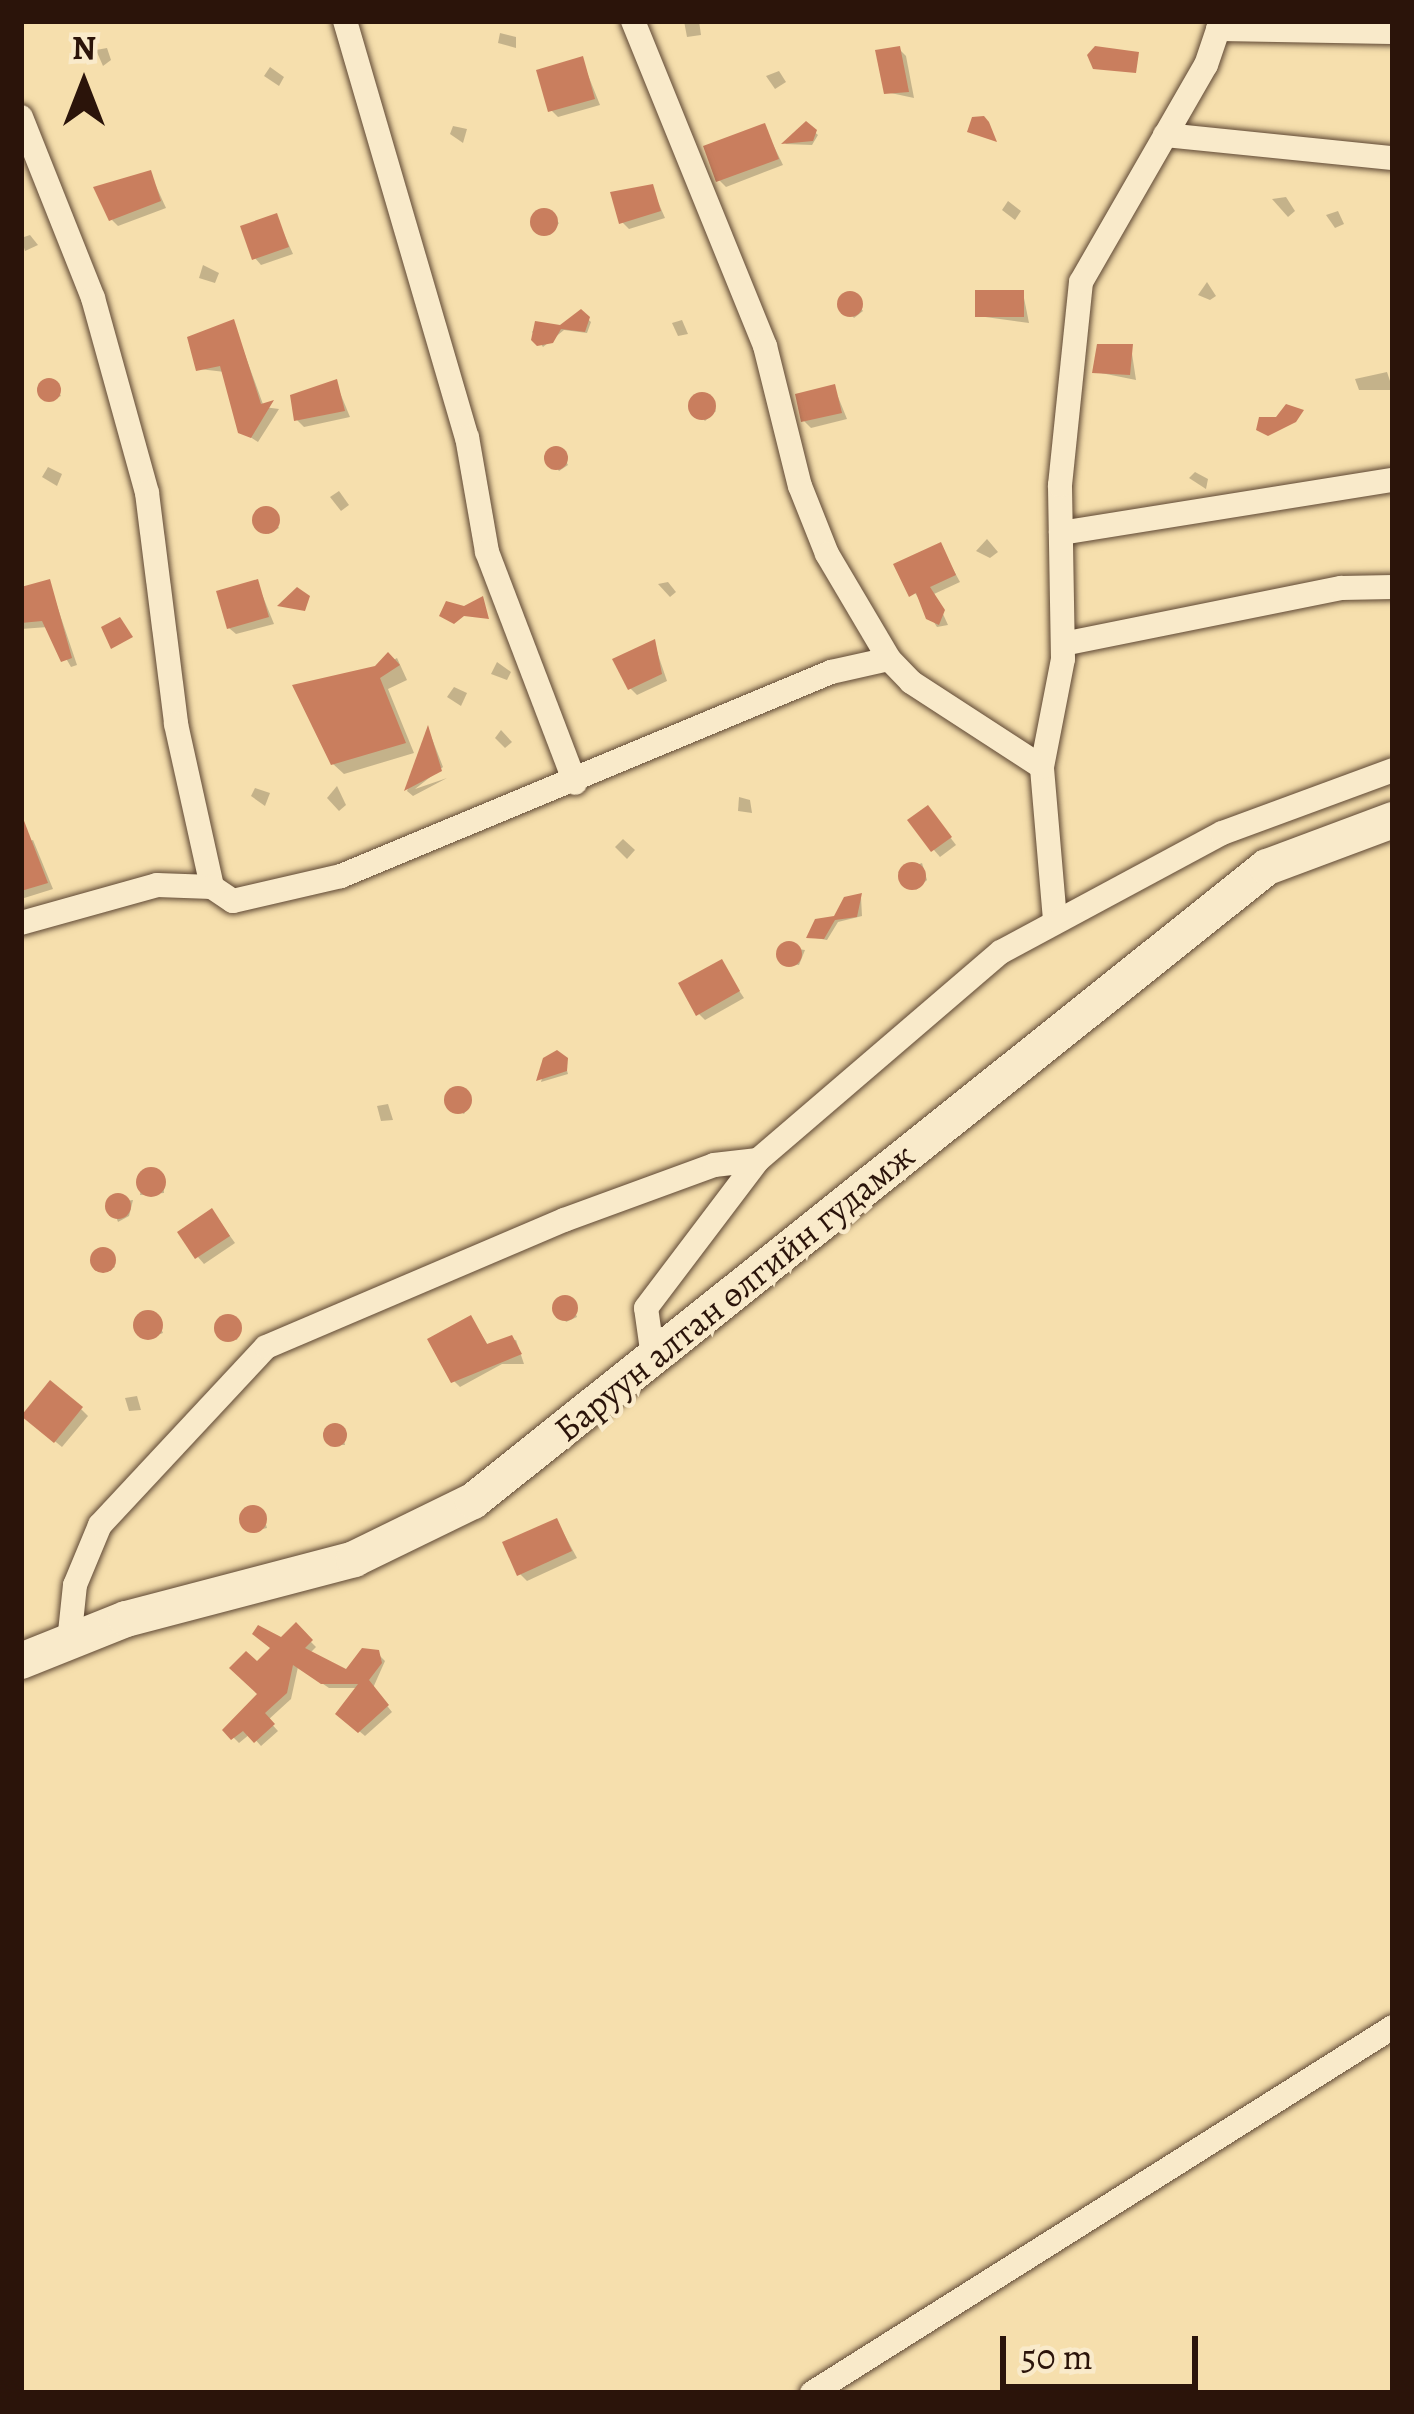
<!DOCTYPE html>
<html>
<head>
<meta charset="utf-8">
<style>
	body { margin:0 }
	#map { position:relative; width:1414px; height:2414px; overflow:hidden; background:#f6dfad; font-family:Alegreya,serif }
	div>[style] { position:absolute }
	.shadow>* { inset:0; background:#0003 }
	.building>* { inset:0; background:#c97e5e }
	.round { border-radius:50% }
	.roads { filter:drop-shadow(0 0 3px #5e4733) drop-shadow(0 0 3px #5e4733) }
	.minor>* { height:24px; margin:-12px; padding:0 12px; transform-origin:12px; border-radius:12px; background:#f9eaca }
	.secondary>* { height:36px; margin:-18px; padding:0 18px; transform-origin:18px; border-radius:18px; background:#f9eaca }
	span { translate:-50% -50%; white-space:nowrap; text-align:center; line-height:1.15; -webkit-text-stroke:9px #f9eaca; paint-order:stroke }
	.street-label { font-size:36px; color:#2b140a }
	.frame { position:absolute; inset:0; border:24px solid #2b140a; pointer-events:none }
	.north { position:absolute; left:24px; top:24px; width:120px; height:120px; -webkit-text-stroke:9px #f9eaca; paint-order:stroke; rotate:0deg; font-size:33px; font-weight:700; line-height:48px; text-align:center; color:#2b140a }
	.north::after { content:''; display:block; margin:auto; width:42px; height:54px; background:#2b140a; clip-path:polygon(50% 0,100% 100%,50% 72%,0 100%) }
	.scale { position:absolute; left:1000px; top:2336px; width:198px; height:54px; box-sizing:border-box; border:6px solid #2b140a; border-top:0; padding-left:15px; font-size:36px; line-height:42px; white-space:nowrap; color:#2b140a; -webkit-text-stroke:9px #f9eaca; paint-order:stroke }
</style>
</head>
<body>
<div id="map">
	<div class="shadow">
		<i style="clip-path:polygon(684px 21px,699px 21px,701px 35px,687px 37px)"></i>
		<i style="clip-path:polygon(500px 33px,516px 37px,516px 48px,498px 43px)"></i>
		<i style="clip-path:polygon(899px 49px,906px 56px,914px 98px,886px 92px)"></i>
		<i style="clip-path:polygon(96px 50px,107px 48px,111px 60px,103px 66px)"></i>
		<i style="clip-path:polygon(582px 60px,600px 105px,558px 117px,551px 110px)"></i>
		<i style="clip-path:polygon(270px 67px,284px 77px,279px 86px,264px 76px)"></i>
		<i style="clip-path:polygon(779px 71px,786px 82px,775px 89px,766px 76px)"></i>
		<i style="clip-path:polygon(806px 125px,818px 135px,812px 145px,785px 144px)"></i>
		<i style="clip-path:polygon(453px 126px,467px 129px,463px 143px,450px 134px)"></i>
		<i style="clip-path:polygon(764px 126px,783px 165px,726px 187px,719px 180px)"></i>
		<i style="clip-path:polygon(150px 173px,166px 208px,118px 226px,112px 220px)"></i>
		<i style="clip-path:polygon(652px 188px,665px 218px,629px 229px,622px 222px)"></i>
		<i style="clip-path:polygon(1286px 197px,1295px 211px,1288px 217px,1272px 199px)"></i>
		<i style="clip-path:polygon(1008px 201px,1021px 211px,1015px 220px,1002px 210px)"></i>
		<i style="clip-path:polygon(544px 211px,559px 223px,550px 235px,535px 222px)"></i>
		<i style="clip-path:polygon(1338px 211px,1344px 224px,1335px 228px,1326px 215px)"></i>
		<i style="clip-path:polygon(276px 216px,293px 254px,261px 265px,255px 258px)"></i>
		<i style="clip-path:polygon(30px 235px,38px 245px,25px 251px,21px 238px)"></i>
		<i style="clip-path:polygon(203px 265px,219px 273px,215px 283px,199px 278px)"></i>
		<i style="clip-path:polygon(1207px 282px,1216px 296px,1210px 300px,1198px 295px)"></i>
		<i style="clip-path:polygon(1023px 293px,1029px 323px,978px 316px)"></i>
		<i style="clip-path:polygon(851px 295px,863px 311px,854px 318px,841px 303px)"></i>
		<i style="clip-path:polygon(581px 313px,591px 322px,587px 333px,564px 330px,543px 347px,532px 332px,537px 324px,561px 328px)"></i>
		<i style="clip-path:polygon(682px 320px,688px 334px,678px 336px,672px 323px)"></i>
		<i style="clip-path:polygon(233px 322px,264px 407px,279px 409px,258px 442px,241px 431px,225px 372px,199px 369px)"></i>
		<i style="clip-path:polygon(1131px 347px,1136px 380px,1096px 372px)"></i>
		<i style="clip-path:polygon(1387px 372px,1393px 390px,1359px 390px,1355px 379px)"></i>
		<i style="clip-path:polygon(51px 381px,61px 396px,49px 401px,41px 388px)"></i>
		<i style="clip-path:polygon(336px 383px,350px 417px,304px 427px,297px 420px)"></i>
		<i style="clip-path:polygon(834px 387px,847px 419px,811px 428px,804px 421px)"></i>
		<i style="clip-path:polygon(702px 397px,716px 411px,705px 421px,692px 408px)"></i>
		<i style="clip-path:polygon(561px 452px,568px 465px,559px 471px,548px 456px)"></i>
		<i style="clip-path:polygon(48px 467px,62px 474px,57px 486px,42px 477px)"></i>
		<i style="clip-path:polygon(1195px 472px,1208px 479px,1206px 489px,1189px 478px)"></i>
		<i style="clip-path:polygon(339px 491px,349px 505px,341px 511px,330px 497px)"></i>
		<i style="clip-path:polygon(269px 510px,279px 528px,268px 534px,256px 518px)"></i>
		<i style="clip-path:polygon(987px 539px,998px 552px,990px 558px,976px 551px)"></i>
		<i style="clip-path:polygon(940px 545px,960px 582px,934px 594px,948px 625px,937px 627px,897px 565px)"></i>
		<i style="clip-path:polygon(49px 582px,77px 665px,71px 667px,48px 627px,21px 629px,21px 589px)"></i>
		<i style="clip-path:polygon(257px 582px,274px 624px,236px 634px,229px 628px)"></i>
		<i style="clip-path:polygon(668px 582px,676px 592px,670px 597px,658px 584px)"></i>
		<i style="clip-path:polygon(654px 643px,667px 681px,637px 695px,630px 688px)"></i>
		<i style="clip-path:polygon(397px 658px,407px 680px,388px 689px,414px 753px,344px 774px,333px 764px,377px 669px)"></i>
		<i style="clip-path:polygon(497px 662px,511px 672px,507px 680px,491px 674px)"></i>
		<i style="clip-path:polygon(454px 687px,467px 693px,461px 706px,447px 697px)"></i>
		<i style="clip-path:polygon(501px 730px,512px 742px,505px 748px,495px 738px)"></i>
		<i style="clip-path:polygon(429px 731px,443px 767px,415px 789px,447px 778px,413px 796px,407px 791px)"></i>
		<i style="clip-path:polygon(337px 786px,346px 805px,339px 811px,327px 798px)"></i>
		<i style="clip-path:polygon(255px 788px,270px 793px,265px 806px,251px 796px)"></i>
		<i style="clip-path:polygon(739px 797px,750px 800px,752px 813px,738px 811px)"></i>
		<i style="clip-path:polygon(934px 816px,956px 845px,940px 857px,934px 850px)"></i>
		<i style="clip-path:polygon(623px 839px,635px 850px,627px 859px,615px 847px)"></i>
		<i style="clip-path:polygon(33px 840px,53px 889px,21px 899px,21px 844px)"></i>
		<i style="clip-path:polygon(922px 863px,927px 880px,916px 890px,898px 872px)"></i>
		<i style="clip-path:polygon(861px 897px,862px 916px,838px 922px,827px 940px,810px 937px)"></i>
		<i style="clip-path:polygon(784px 947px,805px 950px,799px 965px,784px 963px)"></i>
		<i style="clip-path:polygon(721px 963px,744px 998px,705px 1020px,699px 1014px)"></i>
		<i style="clip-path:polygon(548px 1057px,563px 1057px,568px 1074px,541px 1082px)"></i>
		<i style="clip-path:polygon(453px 1092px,472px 1100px,464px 1114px,449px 1106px)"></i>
		<i style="clip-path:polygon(388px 1104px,393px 1120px,381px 1121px,377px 1106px)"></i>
		<i style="clip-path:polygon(145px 1172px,163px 1175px,164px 1193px,140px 1195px)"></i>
		<i style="clip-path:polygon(133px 1200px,129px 1216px,118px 1222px,111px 1203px)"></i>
		<i style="clip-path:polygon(218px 1219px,235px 1243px,204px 1264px,198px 1257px)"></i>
		<i style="clip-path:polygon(104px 1250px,115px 1267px,103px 1273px,95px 1257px)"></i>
		<i style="clip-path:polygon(570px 1299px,577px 1317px,566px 1322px,556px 1304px)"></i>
		<i style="clip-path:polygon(155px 1315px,163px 1333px,146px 1339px,138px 1319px)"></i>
		<i style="clip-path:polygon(225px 1318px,241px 1325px,237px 1340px,219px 1333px)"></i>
		<i style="clip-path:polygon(471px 1318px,489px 1347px,516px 1340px,524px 1364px,502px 1364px,460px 1387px,454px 1381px)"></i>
		<i style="clip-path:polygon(125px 1398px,137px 1396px,141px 1410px,129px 1411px)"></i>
		<i style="clip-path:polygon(81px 1409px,88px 1416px,62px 1447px,31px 1422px)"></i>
		<i style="clip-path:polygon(342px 1429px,345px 1445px,331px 1445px,328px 1430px)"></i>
		<i style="clip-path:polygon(262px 1511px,267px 1528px,250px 1532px,246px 1512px)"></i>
		<i style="clip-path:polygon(557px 1521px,577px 1558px,527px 1581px,520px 1574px)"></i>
		<i style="clip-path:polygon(296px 1627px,316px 1647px,309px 1654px,347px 1673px,380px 1656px,385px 1661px,373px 1688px,392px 1712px,365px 1736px,339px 1714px,358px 1688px,329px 1688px,298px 1667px,291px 1699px,268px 1720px,278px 1731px,261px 1746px,250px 1734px,239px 1743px,226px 1730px,261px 1694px,257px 1665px)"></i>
	</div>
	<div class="building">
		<i style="clip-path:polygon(900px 46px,909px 92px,884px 94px,875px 50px)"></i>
		<i style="clip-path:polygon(1095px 46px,1139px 52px,1136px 73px,1093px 69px,1087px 55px)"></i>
		<i style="clip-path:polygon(583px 56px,595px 99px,548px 112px,536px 70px)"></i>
		<i style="clip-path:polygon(984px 116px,989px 122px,997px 142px,967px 132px,972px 117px)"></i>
		<i style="clip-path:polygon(806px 121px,817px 130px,813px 141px,781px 144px)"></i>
		<i style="clip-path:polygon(765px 123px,779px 159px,716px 182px,703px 146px)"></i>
		<i style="clip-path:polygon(151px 170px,161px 201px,109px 221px,93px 187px)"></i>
		<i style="clip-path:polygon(653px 184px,661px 211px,619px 224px,610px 192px)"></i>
		<i class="round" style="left:530px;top:208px;width:28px;height:28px"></i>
		<i style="clip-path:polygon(277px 213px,289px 247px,252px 260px,240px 226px)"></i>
		<i style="clip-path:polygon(975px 290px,1024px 290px,1024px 317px,975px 317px)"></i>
		<i class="round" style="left:837px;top:291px;width:26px;height:26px"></i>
		<i style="clip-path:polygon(581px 309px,590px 317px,585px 332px,561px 329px,553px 343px,537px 346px,531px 340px,535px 321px,560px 325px)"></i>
		<i style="clip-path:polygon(234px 319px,261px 404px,274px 400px,251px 438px,238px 433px,220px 366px,196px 371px,187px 337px)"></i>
		<i style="clip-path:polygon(1097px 344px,1133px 344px,1130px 375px,1092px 373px)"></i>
		<i class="round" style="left:37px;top:378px;width:24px;height:24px"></i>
		<i style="clip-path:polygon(337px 379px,345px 411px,294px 421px,290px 395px)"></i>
		<i style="clip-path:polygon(835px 384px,842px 413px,801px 422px,795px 394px)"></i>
		<i class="round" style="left:688px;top:392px;width:28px;height:28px"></i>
		<i style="clip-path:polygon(1286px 404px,1304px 410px,1296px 422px,1268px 436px,1256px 430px,1259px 417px,1276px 417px)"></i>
		<i class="round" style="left:544px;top:446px;width:24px;height:24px"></i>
		<i class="round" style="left:252px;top:506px;width:28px;height:28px"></i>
		<i style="clip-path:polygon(941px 542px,956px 575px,930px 587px,945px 610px,939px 625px,926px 619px,916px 593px,909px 597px,893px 564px)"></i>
		<i style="clip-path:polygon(50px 579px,72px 658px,61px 662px,42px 621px,21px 623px,21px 587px)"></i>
		<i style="clip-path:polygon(258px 579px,269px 617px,227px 629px,216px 591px)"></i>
		<i style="clip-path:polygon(297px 587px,310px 596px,305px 611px,277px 606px)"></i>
		<i style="clip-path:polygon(483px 596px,489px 619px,464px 616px,454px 624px,439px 616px,446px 601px,464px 606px)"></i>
		<i style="clip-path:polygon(120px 617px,133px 637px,111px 649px,101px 627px)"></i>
		<i style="clip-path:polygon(655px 639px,662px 674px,628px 690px,612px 659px)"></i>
		<i style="clip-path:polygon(388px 652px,400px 665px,380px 678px,406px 743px,331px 765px,292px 685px,375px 666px)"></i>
		<i style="clip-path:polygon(428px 725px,442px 771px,404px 791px)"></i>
		<i style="clip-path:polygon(928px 805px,952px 837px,931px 852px,907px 820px)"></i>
		<i style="clip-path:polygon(21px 813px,48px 883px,21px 891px)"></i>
		<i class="round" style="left:898px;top:862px;width:28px;height:28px"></i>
		<i style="clip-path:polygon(862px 893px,857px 917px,835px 920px,824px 939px,806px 938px,815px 919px,834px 916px,844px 897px)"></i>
		<i class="round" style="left:776px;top:941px;width:26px;height:26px"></i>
		<i style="clip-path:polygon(722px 959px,740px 991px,696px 1016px,678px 983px)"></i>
		<i style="clip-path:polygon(557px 1050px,568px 1058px,567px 1071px,536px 1081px,543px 1058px)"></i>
		<i class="round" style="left:444px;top:1086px;width:28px;height:28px"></i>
		<i class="round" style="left:136px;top:1167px;width:30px;height:30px"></i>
		<i class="round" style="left:105px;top:1193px;width:26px;height:26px"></i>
		<i style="clip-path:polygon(212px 1208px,230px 1236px,195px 1259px,177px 1232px)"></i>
		<i class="round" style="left:90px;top:1247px;width:26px;height:26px"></i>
		<i class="round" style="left:552px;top:1295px;width:26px;height:26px"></i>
		<i class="round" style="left:133px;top:1310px;width:30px;height:30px"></i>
		<i class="round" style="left:214px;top:1314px;width:28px;height:28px"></i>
		<i style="clip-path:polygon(471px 1315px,487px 1344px,512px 1335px,522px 1354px,451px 1383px,427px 1339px)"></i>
		<i style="clip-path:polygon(50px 1380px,83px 1407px,54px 1443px,21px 1416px)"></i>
		<i class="round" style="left:323px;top:1423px;width:24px;height:24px"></i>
		<i class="round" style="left:239px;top:1505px;width:28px;height:28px"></i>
		<i style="clip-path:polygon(557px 1518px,572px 1551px,517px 1576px,502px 1542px)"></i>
		<i style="clip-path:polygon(296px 1622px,313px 1640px,305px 1648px,346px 1669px,362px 1648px,379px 1650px,382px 1663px,369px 1680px,389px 1705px,358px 1733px,335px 1714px,358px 1684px,321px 1684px,293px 1665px,287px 1693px,265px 1713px,275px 1724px,254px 1743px,243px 1731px,231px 1740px,222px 1730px,257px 1694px,229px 1668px,246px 1651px,257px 1661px,270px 1648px,252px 1634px,258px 1625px,281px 1637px)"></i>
	</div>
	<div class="roads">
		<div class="minor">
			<i style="left:345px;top:21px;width:434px;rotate:73.7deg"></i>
			<i style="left:467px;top:437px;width:117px;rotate:80.1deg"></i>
			<i style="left:487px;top:552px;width:247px;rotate:69.1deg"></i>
			<i style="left:633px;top:21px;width:351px;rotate:67.9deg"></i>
			<i style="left:765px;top:346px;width:144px;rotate:76deg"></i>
			<i style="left:800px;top:486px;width:73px;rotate:68.3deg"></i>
			<i style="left:827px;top:554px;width:122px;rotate:59.4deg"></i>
			<i style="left:1218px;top:29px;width:175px;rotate:1deg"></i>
			<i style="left:21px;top:117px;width:195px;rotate:68.3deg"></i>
			<i style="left:93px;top:298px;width:202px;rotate:74.5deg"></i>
			<i style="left:147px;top:493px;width:233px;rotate:82.8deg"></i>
			<i style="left:176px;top:724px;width:167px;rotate:77.5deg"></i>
			<i style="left:1165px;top:135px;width:229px;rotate:5.8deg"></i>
			<i style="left:1061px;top:533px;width:336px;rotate:-9.1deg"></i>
			<i style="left:1063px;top:644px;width:284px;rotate:-11.4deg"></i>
			<i style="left:1341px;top:588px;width:52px;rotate:-1.1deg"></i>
			<i style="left:1055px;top:920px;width:154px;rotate:-94.9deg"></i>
			<i style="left:1042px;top:767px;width:110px;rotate:-79deg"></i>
			<i style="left:1063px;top:659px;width:174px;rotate:-91deg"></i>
			<i style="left:1060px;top:485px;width:204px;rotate:-84.1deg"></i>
			<i style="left:1081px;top:282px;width:250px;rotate:-60.1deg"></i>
			<i style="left:1206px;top:65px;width:46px;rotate:-71.2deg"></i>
			<i style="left:21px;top:923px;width:141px;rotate:-15.6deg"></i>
			<i style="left:157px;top:885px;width:55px;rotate:2.1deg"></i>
			<i style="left:212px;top:887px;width:25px;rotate:34deg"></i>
			<i style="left:233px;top:901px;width:111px;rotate:-13deg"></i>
			<i style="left:341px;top:876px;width:531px;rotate:-22.6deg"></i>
			<i style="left:831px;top:672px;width:59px;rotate:-12.6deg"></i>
			<i style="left:889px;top:659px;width:32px;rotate:46deg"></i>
			<i style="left:911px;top:682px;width:156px;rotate:33deg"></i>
			<i style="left:653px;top:1357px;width:49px;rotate:-98.1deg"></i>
			<i style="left:646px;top:1308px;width:186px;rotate:-52.9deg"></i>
			<i style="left:758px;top:1160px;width:320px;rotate:-40.6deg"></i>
			<i style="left:1001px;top:952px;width:251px;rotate:-28.3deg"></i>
			<i style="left:1222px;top:833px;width:182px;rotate:-20.2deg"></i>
			<i style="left:69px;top:1642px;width:57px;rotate:-84deg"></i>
			<i style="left:75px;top:1585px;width:65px;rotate:-67.4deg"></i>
			<i style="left:100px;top:1525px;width:243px;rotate:-47deg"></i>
			<i style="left:266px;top:1347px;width:324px;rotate:-23.1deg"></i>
			<i style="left:564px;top:1220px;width:160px;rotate:-20.1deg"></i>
			<i style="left:714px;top:1165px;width:44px;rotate:-6.5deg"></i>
			<i style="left:812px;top:2393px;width:687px;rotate:-32.21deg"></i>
		</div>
		<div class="secondary">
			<i style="left:21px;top:1661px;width:113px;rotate:-21.8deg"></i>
			<i style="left:126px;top:1619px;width:236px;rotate:-14.7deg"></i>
			<i style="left:354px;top:1559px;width:132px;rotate:-26deg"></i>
			<i style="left:473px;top:1501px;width:1016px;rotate:-38.61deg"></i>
			<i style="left:1267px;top:867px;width:134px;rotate:-20.5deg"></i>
		</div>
	</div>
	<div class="street-label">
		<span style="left:734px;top:1292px;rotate:-39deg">Баруун алтан өлгийн гудамж</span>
	</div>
	<div class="frame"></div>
	<div class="north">N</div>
	<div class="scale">50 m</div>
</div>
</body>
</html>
